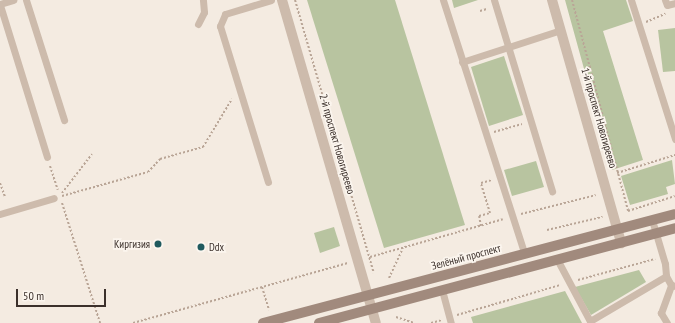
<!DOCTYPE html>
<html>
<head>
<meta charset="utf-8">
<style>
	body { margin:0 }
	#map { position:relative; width:675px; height:323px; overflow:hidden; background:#f4ebe1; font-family:"PT Sans Narrow",sans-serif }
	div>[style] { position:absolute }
	.green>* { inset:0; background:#b8c4a0 }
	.path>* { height:2px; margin-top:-1px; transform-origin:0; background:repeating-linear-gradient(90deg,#b9a596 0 2px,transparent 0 4px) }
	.lane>* { height:7px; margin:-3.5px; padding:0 3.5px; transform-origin:3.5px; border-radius:3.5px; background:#cdbbac }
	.street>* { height:10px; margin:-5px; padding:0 5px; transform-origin:5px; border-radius:5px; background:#cdbbac }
	.secondary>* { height:10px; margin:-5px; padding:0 5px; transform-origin:5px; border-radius:5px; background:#a18a7d }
	.dots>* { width:11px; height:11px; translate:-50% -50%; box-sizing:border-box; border:2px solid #fbf5ee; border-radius:50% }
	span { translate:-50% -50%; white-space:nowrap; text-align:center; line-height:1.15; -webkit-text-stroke:3.5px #fbf5ee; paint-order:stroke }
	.street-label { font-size:11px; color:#3b302b }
	.poi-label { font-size:11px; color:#3b302b }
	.right { translate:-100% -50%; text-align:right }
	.left { translate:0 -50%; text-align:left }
	.scale { position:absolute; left:16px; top:289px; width:90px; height:18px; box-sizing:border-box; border:2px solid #3b302b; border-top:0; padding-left:5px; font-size:12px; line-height:14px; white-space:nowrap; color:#3b302b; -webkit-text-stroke:3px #fbf5ee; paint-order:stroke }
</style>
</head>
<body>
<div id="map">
	<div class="green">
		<i style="clip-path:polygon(307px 0,395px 0,465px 225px,384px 248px)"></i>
		<i style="clip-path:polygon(452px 0,478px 0,454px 8px)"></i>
		<i style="clip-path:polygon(565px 0,626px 0,633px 21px,603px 31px,643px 160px,612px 170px)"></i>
		<i style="clip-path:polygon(675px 28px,675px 71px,663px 72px,658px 30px)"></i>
		<i style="clip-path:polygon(504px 56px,523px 115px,489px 126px,471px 67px)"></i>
		<i style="clip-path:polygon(672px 160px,675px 184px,666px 187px,668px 194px,630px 205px,621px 176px)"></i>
		<i style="clip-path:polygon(536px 161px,544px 187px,512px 196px,504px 170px)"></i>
		<i style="clip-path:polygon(334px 227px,340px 246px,320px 253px,314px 233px)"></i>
		<i style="clip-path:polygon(639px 270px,646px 282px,591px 315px,575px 287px)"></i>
		<i style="clip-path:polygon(565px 291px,582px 323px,473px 323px,471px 317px)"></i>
	</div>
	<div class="path">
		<i style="left:295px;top:0;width:284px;rotate:73.9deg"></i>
		<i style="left:572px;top:0;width:218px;rotate:75.1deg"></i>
		<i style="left:628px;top:211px;width:49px;rotate:-17.7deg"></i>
		<i style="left:480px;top:11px;width:7px;rotate:-16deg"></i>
		<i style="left:646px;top:22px;width:21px;rotate:-23deg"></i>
		<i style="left:494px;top:132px;width:29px;rotate:-16deg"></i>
		<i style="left:50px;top:166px;width:25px;rotate:72deg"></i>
		<i style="left:617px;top:173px;width:61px;rotate:-17.2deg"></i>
		<i style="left:0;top:183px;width:15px;rotate:70deg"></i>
		<i style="left:62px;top:193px;width:49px;rotate:-52.4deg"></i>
		<i style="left:62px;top:196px;width:89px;rotate:-15.6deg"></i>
		<i style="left:148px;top:172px;width:18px;rotate:-47deg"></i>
		<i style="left:160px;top:159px;width:45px;rotate:-15.6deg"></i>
		<i style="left:203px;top:147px;width:56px;rotate:-58.9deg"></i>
		<i style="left:62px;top:203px;width:126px;rotate:72.4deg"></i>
		<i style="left:521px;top:214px;width:77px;rotate:-14.2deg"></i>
		<i style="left:481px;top:226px;width:10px;rotate:-101deg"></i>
		<i style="left:479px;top:216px;width:11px;rotate:-15deg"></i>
		<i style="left:490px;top:213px;width:31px;rotate:-107deg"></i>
		<i style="left:481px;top:183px;width:11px;rotate:-15deg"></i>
		<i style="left:547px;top:230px;width:57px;rotate:-13.3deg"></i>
		<i style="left:370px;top:257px;width:138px;rotate:-15.9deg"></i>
		<i style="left:389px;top:278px;width:33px;rotate:-65deg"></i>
		<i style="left:578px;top:280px;width:80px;rotate:-15.3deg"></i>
		<i style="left:262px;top:287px;width:24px;rotate:73deg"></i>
		<i style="left:457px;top:315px;width:107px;rotate:-16.2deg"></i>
		<i style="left:396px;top:317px;width:19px;rotate:18deg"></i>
		<i style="left:133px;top:323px;width:223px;rotate:-15.6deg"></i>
		<i style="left:431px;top:323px;width:11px;rotate:-15deg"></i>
	</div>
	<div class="lane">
		<i style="left:26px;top:0;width:126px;rotate:72.4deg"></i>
		<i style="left:443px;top:0;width:266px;rotate:72.2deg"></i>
		<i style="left:494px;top:0;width:200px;rotate:73.1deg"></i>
		<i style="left:631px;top:0;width:146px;rotate:72.4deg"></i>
		<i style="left:665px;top:0;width:5px;rotate:68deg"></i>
		<i style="left:667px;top:5px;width:8px;rotate:-14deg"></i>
		<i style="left:0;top:4px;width:14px;rotate:-17deg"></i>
		<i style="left:0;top:5px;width:159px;rotate:72.8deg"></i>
		<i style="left:198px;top:24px;width:13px;rotate:-63deg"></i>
		<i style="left:204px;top:12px;width:12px;rotate:-95deg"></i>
		<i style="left:462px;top:62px;width:104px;rotate:-17.9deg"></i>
		<i style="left:268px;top:182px;width:163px;rotate:-107.1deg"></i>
		<i style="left:220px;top:26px;width:13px;rotate:-67deg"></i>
		<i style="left:225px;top:14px;width:48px;rotate:-16.9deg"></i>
		<i style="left:0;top:214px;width:56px;rotate:-16.5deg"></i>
		<i style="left:652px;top:220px;width:46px;rotate:73.5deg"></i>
		<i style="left:665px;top:264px;width:12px;rotate:85deg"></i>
		<i style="left:666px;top:276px;width:10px;rotate:61deg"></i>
		<i style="left:671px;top:285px;width:4px;rotate:14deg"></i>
		<i style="left:558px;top:261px;width:70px;rotate:62deg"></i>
		<i style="left:442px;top:290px;width:34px;rotate:75deg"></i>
		<i style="left:590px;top:321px;width:88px;rotate:-30.6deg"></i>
		<i style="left:667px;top:323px;width:12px;rotate:-121deg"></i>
		<i style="left:661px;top:313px;width:30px;rotate:-70deg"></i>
	</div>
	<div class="street">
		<i style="left:282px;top:0;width:336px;rotate:73.8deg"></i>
		<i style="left:552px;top:0;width:253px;rotate:74.1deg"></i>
	</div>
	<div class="secondary">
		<i style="left:263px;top:323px;width:426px;rotate:-14.8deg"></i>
		<i style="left:319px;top:323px;width:368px;rotate:-14.9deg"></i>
	</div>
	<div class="dots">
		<i style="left:158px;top:244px;background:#1f5a5e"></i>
		<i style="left:201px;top:247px;background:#1f5a5e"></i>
	</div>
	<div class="street-label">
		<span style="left:599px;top:118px;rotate:74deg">1-й проспект Новогиреево</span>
		<span style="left:337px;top:144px;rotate:74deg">2-й проспект Новогиреево</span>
		<span style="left:466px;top:257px;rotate:-15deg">Зелёный проспект</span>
	</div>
	<div class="poi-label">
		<span class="right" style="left:150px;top:244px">Киргизия</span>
		<span class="left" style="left:209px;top:247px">Ddx</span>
	</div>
	<div class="scale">50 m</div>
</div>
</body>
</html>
